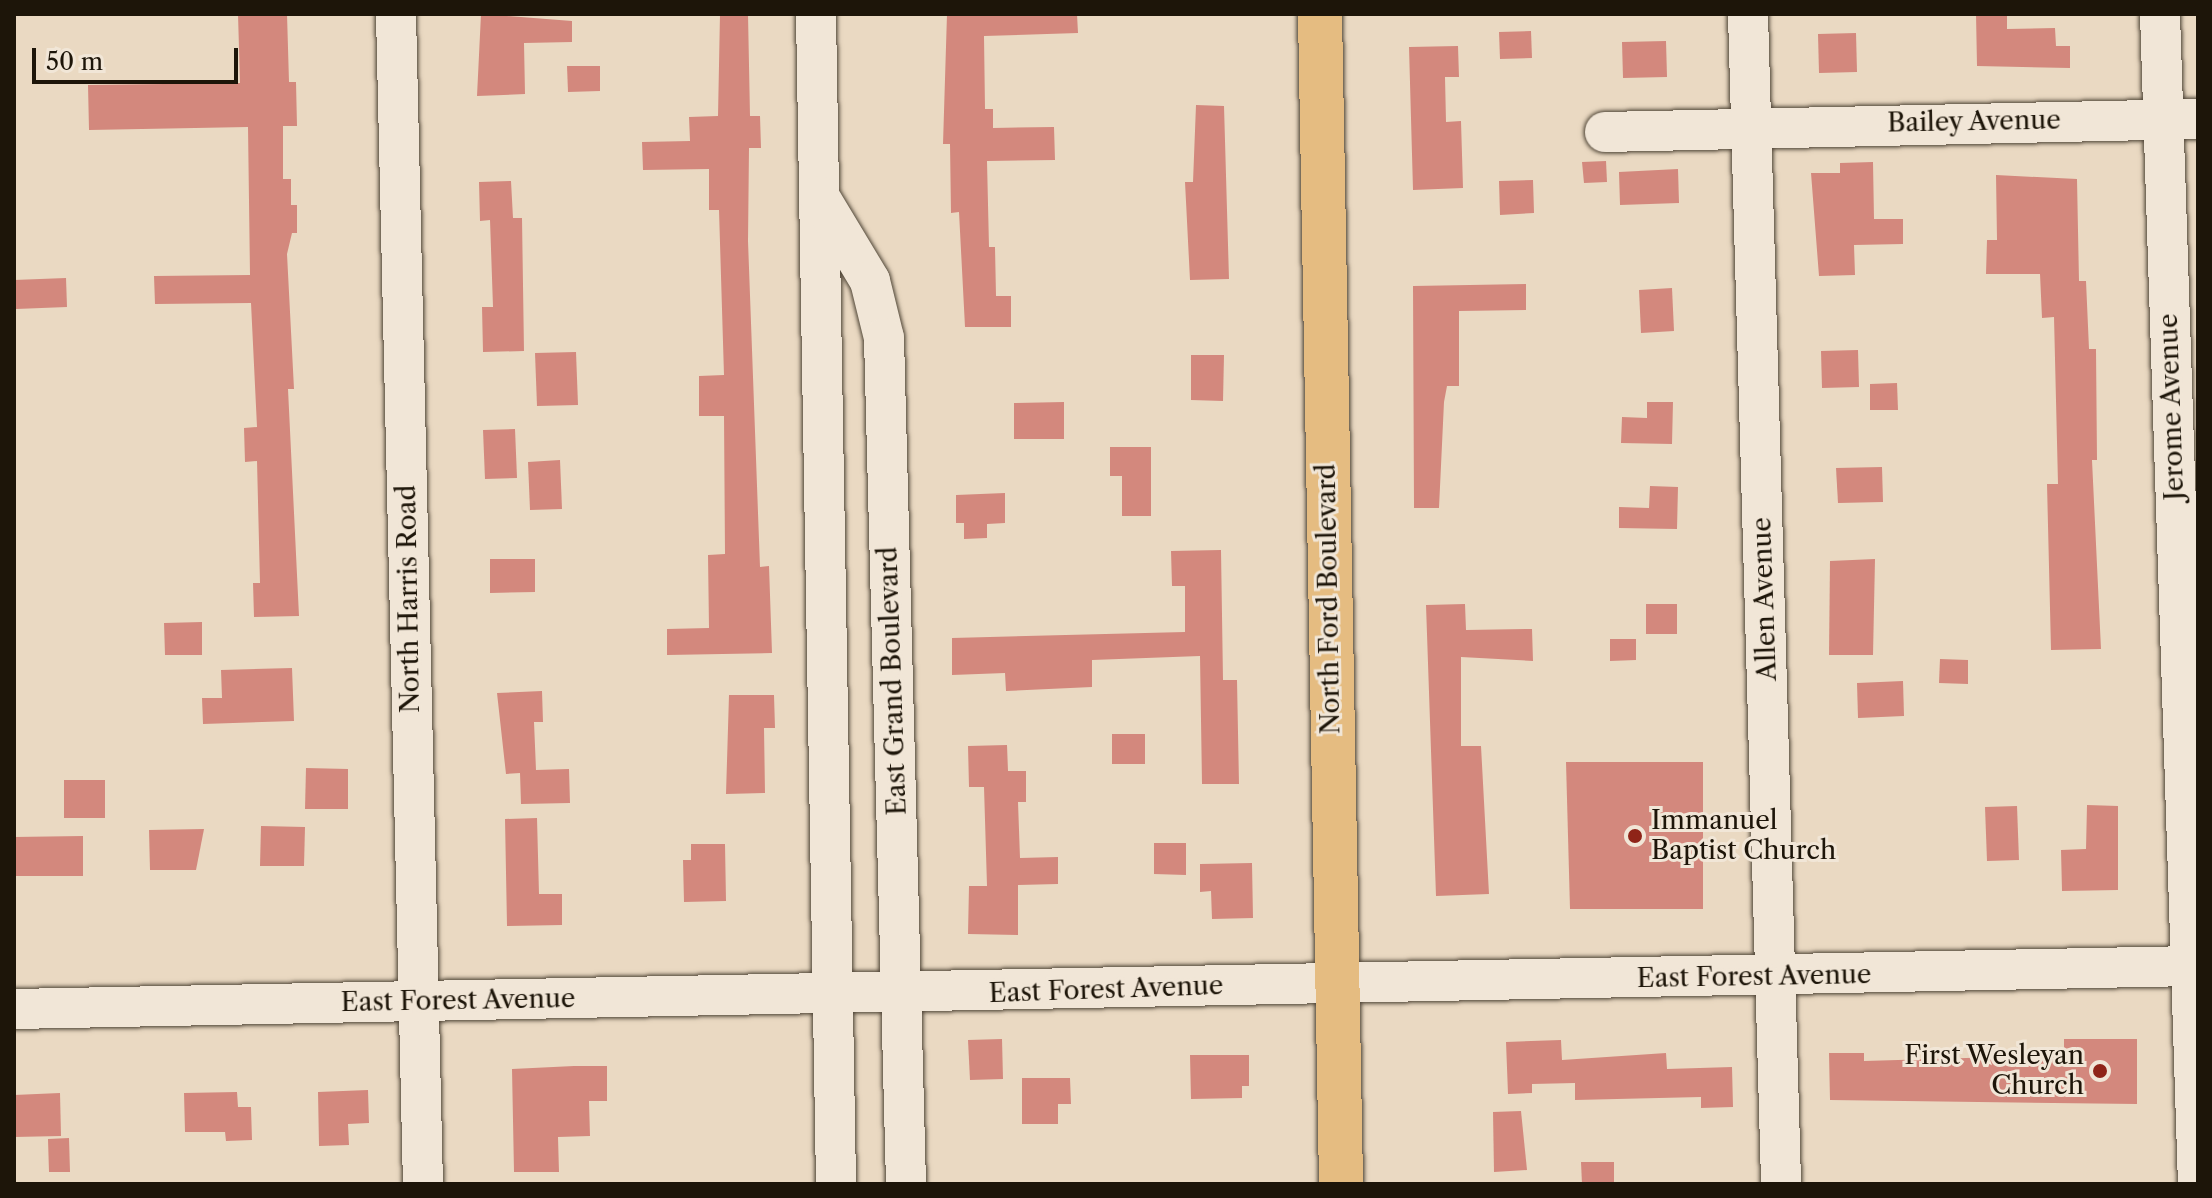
<!DOCTYPE html>
<html>
<head>
<meta charset="utf-8">
<style>
	body { margin:0 }
	#map { position:relative; width:2212px; height:1198px; overflow:hidden; background:#ead9c2; font-family:"Libre Caslon Text",serif }
	div>[style] { position:absolute }
	.building>* { inset:0; background:#d3887d }
	.roads { filter:drop-shadow(0 0 2px #504637) drop-shadow(0 0 2px #504637) }
	.minor>* { height:40px; margin:-20px; padding:0 20px; transform-origin:20px; border-radius:20px; background:#f1e6d7 }
	.major>* { height:44px; margin:-22px; padding:0 22px; transform-origin:22px; border-radius:22px; background:#e5bc81 }
	.dots>* { width:22px; height:22px; translate:-50% -50%; box-sizing:border-box; border:4px solid #f1e6d7; border-radius:50% }
	span { translate:-50% -50%; white-space:nowrap; text-align:center; line-height:1.15; -webkit-text-stroke:6px #f1e6d7; paint-order:stroke }
	.street-label { font-size:26px; color:#1d1509 }
	.poi-label { font-size:26px; color:#1d1509 }
	.left { translate:0 -50%; text-align:left }
	.right { translate:-100% -50%; text-align:right }
	.frame { position:absolute; inset:0; border:16px solid #1d1509; pointer-events:none }
	.scale { position:absolute; left:32px; top:48px; width:206px; height:36px; box-sizing:border-box; border:4px solid #1d1509; border-top:0; padding-left:10px; font-size:24px; line-height:28px; white-space:nowrap; color:#1d1509; -webkit-text-stroke:6px #f1e6d7; paint-order:stroke }
</style>
</head>
<body>
<div id="map">
	<div class="building">
		<i style="clip-path:polygon(238px 14px,287px 14px,289px 82px,296px 82px,297px 126px,283px 126px,283px 179px,291px 179px,291px 205px,297px 205px,297px 233px,292px 233px,287px 254px,294px 389px,288px 389px,299px 616px,254px 617px,253px 583px,260px 583px,257px 461px,245px 462px,244px 428px,257px 427px,251px 303px,155px 304px,154px 276px,250px 275px,248px 127px,89px 130px,88px 85px,240px 83px)"></i>
		<i style="clip-path:polygon(481px 14px,572px 21px,572px 42px,524px 43px,525px 94px,477px 96px)"></i>
		<i style="clip-path:polygon(720px 14px,748px 14px,750px 116px,760px 116px,761px 148px,749px 148px,748px 241px,760px 567px,769px 566px,772px 653px,667px 655px,667px 629px,709px 628px,708px 555px,725px 554px,724px 416px,699px 416px,699px 376px,724px 375px,719px 210px,709px 210px,709px 169px,643px 170px,642px 142px,690px 141px,689px 117px,718px 116px)"></i>
		<i style="clip-path:polygon(947px 14px,1077px 14px,1078px 33px,984px 36px,985px 109px,993px 109px,993px 128px,1054px 127px,1055px 160px,987px 161px,989px 247px,995px 247px,996px 296px,1011px 296px,1011px 327px,965px 327px,959px 212px,951px 213px,950px 144px,943px 144px)"></i>
		<i style="clip-path:polygon(1976px 14px,2007px 14px,2007px 29px,2055px 28px,2056px 46px,2070px 46px,2070px 68px,1977px 66px)"></i>
		<i style="clip-path:polygon(1531px 31px,1532px 58px,1500px 59px,1499px 32px)"></i>
		<i style="clip-path:polygon(1856px 33px,1857px 72px,1819px 73px,1818px 34px)"></i>
		<i style="clip-path:polygon(1666px 41px,1667px 77px,1623px 78px,1622px 42px)"></i>
		<i style="clip-path:polygon(1458px 46px,1459px 77px,1445px 77px,1446px 122px,1461px 121px,1463px 188px,1413px 190px,1409px 47px)"></i>
		<i style="clip-path:polygon(567px 66px,600px 66px,600px 91px,568px 92px)"></i>
		<i style="clip-path:polygon(1196px 105px,1224px 106px,1229px 279px,1190px 280px,1185px 182px,1193px 182px)"></i>
		<i style="clip-path:polygon(1606px 161px,1607px 182px,1584px 183px,1582px 162px)"></i>
		<i style="clip-path:polygon(1873px 162px,1874px 219px,1903px 219px,1903px 244px,1854px 245px,1855px 275px,1819px 276px,1811px 173px,1840px 173px,1840px 163px)"></i>
		<i style="clip-path:polygon(1678px 169px,1679px 203px,1620px 205px,1619px 172px)"></i>
		<i style="clip-path:polygon(1996px 175px,2077px 179px,2079px 281px,2086px 281px,2089px 349px,2096px 349px,2097px 460px,2092px 460px,2101px 649px,2051px 650px,2047px 484px,2058px 484px,2054px 317px,2042px 318px,2040px 274px,1986px 274px,1987px 240px,1997px 240px)"></i>
		<i style="clip-path:polygon(1533px 180px,1534px 213px,1500px 215px,1499px 181px)"></i>
		<i style="clip-path:polygon(511px 181px,513px 218px,522px 218px,524px 351px,483px 352px,482px 307px,493px 307px,490px 220px,480px 221px,479px 182px)"></i>
		<i style="clip-path:polygon(66px 278px,67px 307px,16px 309px,14px 280px)"></i>
		<i style="clip-path:polygon(1526px 284px,1526px 310px,1459px 311px,1459px 386px,1447px 386px,1444px 402px,1439px 508px,1414px 508px,1413px 286px)"></i>
		<i style="clip-path:polygon(1672px 288px,1674px 331px,1641px 333px,1639px 290px)"></i>
		<i style="clip-path:polygon(1858px 350px,1859px 387px,1822px 388px,1821px 351px)"></i>
		<i style="clip-path:polygon(576px 352px,578px 405px,537px 406px,535px 353px)"></i>
		<i style="clip-path:polygon(1191px 355px,1224px 355px,1223px 401px,1191px 400px)"></i>
		<i style="clip-path:polygon(1897px 383px,1898px 410px,1870px 410px,1870px 384px)"></i>
		<i style="clip-path:polygon(1064px 402px,1064px 439px,1014px 439px,1014px 403px)"></i>
		<i style="clip-path:polygon(1647px 402px,1673px 402px,1672px 444px,1621px 443px,1622px 417px,1647px 418px)"></i>
		<i style="clip-path:polygon(515px 429px,517px 478px,485px 479px,483px 430px)"></i>
		<i style="clip-path:polygon(1110px 447px,1151px 447px,1151px 516px,1122px 516px,1122px 476px,1110px 476px)"></i>
		<i style="clip-path:polygon(560px 460px,562px 509px,530px 510px,528px 462px)"></i>
		<i style="clip-path:polygon(1882px 467px,1883px 502px,1838px 503px,1836px 468px)"></i>
		<i style="clip-path:polygon(1650px 486px,1678px 487px,1677px 529px,1619px 528px,1619px 507px,1649px 508px)"></i>
		<i style="clip-path:polygon(1005px 493px,1005px 523px,987px 524px,987px 538px,964px 539px,964px 523px,956px 523px,956px 495px)"></i>
		<i style="clip-path:polygon(1221px 550px,1223px 680px,1237px 680px,1239px 784px,1202px 784px,1200px 656px,1092px 660px,1092px 687px,1006px 691px,1005px 673px,952px 675px,952px 638px,1185px 632px,1185px 586px,1172px 586px,1171px 551px)"></i>
		<i style="clip-path:polygon(490px 559px,535px 559px,535px 592px,490px 593px)"></i>
		<i style="clip-path:polygon(1875px 559px,1873px 655px,1829px 655px,1830px 561px)"></i>
		<i style="clip-path:polygon(1465px 604px,1466px 630px,1532px 629px,1533px 661px,1461px 657px,1461px 746px,1481px 746px,1489px 894px,1436px 896px,1426px 605px)"></i>
		<i style="clip-path:polygon(1646px 604px,1677px 604px,1677px 634px,1646px 634px)"></i>
		<i style="clip-path:polygon(202px 622px,202px 655px,165px 655px,164px 623px)"></i>
		<i style="clip-path:polygon(1610px 639px,1636px 639px,1636px 660px,1610px 661px)"></i>
		<i style="clip-path:polygon(1940px 659px,1968px 660px,1968px 684px,1939px 683px)"></i>
		<i style="clip-path:polygon(292px 668px,294px 721px,203px 724px,202px 698px,222px 698px,221px 670px)"></i>
		<i style="clip-path:polygon(1903px 681px,1904px 716px,1858px 718px,1857px 683px)"></i>
		<i style="clip-path:polygon(542px 691px,543px 722px,534px 722px,536px 770px,569px 769px,570px 803px,521px 804px,520px 773px,506px 774px,497px 693px)"></i>
		<i style="clip-path:polygon(729px 695px,774px 695px,775px 728px,764px 728px,765px 793px,726px 794px)"></i>
		<i style="clip-path:polygon(1112px 734px,1145px 734px,1145px 764px,1112px 764px)"></i>
		<i style="clip-path:polygon(1007px 745px,1008px 771px,1026px 771px,1026px 802px,1018px 802px,1020px 858px,1058px 857px,1058px 884px,1018px 885px,1018px 935px,968px 934px,969px 886px,987px 886px,984px 787px,969px 787px,968px 746px)"></i>
		<i style="clip-path:polygon(1566px 762px,1703px 762px,1703px 909px,1570px 909px)"></i>
		<i style="clip-path:polygon(306px 768px,348px 769px,348px 809px,305px 809px)"></i>
		<i style="clip-path:polygon(64px 780px,105px 780px,105px 818px,64px 818px)"></i>
		<i style="clip-path:polygon(2087px 805px,2118px 806px,2118px 890px,2062px 891px,2061px 850px,2086px 849px)"></i>
		<i style="clip-path:polygon(2017px 806px,2019px 860px,1987px 861px,1985px 807px)"></i>
		<i style="clip-path:polygon(537px 818px,539px 894px,562px 894px,562px 925px,507px 926px,505px 819px)"></i>
		<i style="clip-path:polygon(261px 826px,305px 827px,304px 866px,260px 866px)"></i>
		<i style="clip-path:polygon(204px 829px,196px 870px,150px 870px,149px 830px)"></i>
		<i style="clip-path:polygon(83px 836px,83px 876px,14px 876px,14px 837px)"></i>
		<i style="clip-path:polygon(1154px 843px,1186px 843px,1186px 875px,1154px 874px)"></i>
		<i style="clip-path:polygon(691px 844px,725px 844px,726px 901px,684px 902px,683px 860px,691px 860px)"></i>
		<i style="clip-path:polygon(1252px 863px,1253px 918px,1212px 919px,1211px 891px,1200px 892px,1200px 864px)"></i>
		<i style="clip-path:polygon(1002px 1039px,1003px 1079px,970px 1080px,968px 1040px)"></i>
		<i style="clip-path:polygon(2064px 1039px,2137px 1039px,2137px 1104px,1830px 1100px,1829px 1053px,1864px 1053px,1864px 1061px,2064px 1055px)"></i>
		<i style="clip-path:polygon(1561px 1040px,1562px 1060px,1666px 1053px,1667px 1069px,1732px 1067px,1733px 1107px,1701px 1108px,1701px 1097px,1575px 1100px,1575px 1083px,1532px 1084px,1532px 1093px,1508px 1094px,1506px 1042px)"></i>
		<i style="clip-path:polygon(1190px 1055px,1249px 1055px,1249px 1086px,1242px 1086px,1242px 1098px,1191px 1099px)"></i>
		<i style="clip-path:polygon(574px 1066px,607px 1066px,607px 1101px,589px 1101px,590px 1136px,558px 1137px,559px 1172px,514px 1172px,512px 1069px)"></i>
		<i style="clip-path:polygon(1022px 1078px,1070px 1078px,1071px 1104px,1058px 1104px,1058px 1124px,1022px 1124px)"></i>
		<i style="clip-path:polygon(368px 1090px,369px 1123px,348px 1124px,349px 1145px,319px 1146px,318px 1092px)"></i>
		<i style="clip-path:polygon(237px 1092px,238px 1107px,251px 1107px,252px 1140px,226px 1141px,225px 1132px,185px 1132px,184px 1093px)"></i>
		<i style="clip-path:polygon(60px 1093px,61px 1136px,14px 1137px,14px 1095px)"></i>
		<i style="clip-path:polygon(1521px 1111px,1527px 1170px,1494px 1172px,1493px 1112px)"></i>
		<i style="clip-path:polygon(69px 1138px,70px 1172px,49px 1172px,48px 1139px)"></i>
		<i style="clip-path:polygon(1581px 1162px,1614px 1162px,1614px 1184px,1582px 1184px)"></i>
	</div>
	<div class="roads">
		<div class="minor">
			<i style="left:396px;top:14px;width:1170px;rotate:88.68deg"></i>
			<i style="left:816px;top:14px;width:1170px;rotate:89.02deg"></i>
			<i style="left:1748px;top:14px;width:1170px;rotate:88.38deg"></i>
			<i style="left:2160px;top:14px;width:1171px;rotate:88.14deg"></i>
			<i style="left:1605px;top:132px;width:593px;rotate:-1.26deg"></i>
			<i style="left:819px;top:196px;width:99px;rotate:59deg"></i>
			<i style="left:870px;top:281px;width:59px;rotate:76.2deg"></i>
			<i style="left:884px;top:338px;width:846px;rotate:88.51deg"></i>
			<i style="left:14px;top:1009px;width:2184px;rotate:-1.13deg"></i>
		</div>
		<div class="major">
			<i style="left:1320px;top:14px;width:1170px;rotate:88.97deg"></i>
		</div>
	</div>
	<div class="dots">
		<i style="left:1635px;top:836px;background:#8f2418"></i>
		<i style="left:2100px;top:1071px;background:#8f2418"></i>
	</div>
	<div class="street-label">
		<span style="left:1974px;top:122px;rotate:-1deg">Bailey Avenue</span>
		<span style="left:2172px;top:407px;rotate:-92deg">Jerome Avenue</span>
		<span style="left:409px;top:599px;rotate:-91deg">North Harris Road</span>
		<span style="left:1329px;top:599px;rotate:-91deg">North Ford Boulevard</span>
		<span style="left:1765px;top:599px;rotate:-92deg">Allen Avenue</span>
		<span style="left:893px;top:681px;rotate:-92deg">East Grand Boulevard</span>
		<span style="left:1754px;top:977px;rotate:-1deg">East Forest Avenue</span>
		<span style="left:1106px;top:990px;rotate:-2deg">East Forest Avenue</span>
		<span style="left:458px;top:1001px;rotate:-1deg">East Forest Avenue</span>
	</div>
	<div class="poi-label">
		<span class="left" style="left:1651px;top:836px">Immanuel<br>Baptist Church</span>
		<span class="right" style="left:2084px;top:1071px">First Wesleyan<br>Church</span>
	</div>
	<div class="frame"></div>
	<div class="scale">50 m</div>
</div>
</body>
</html>
